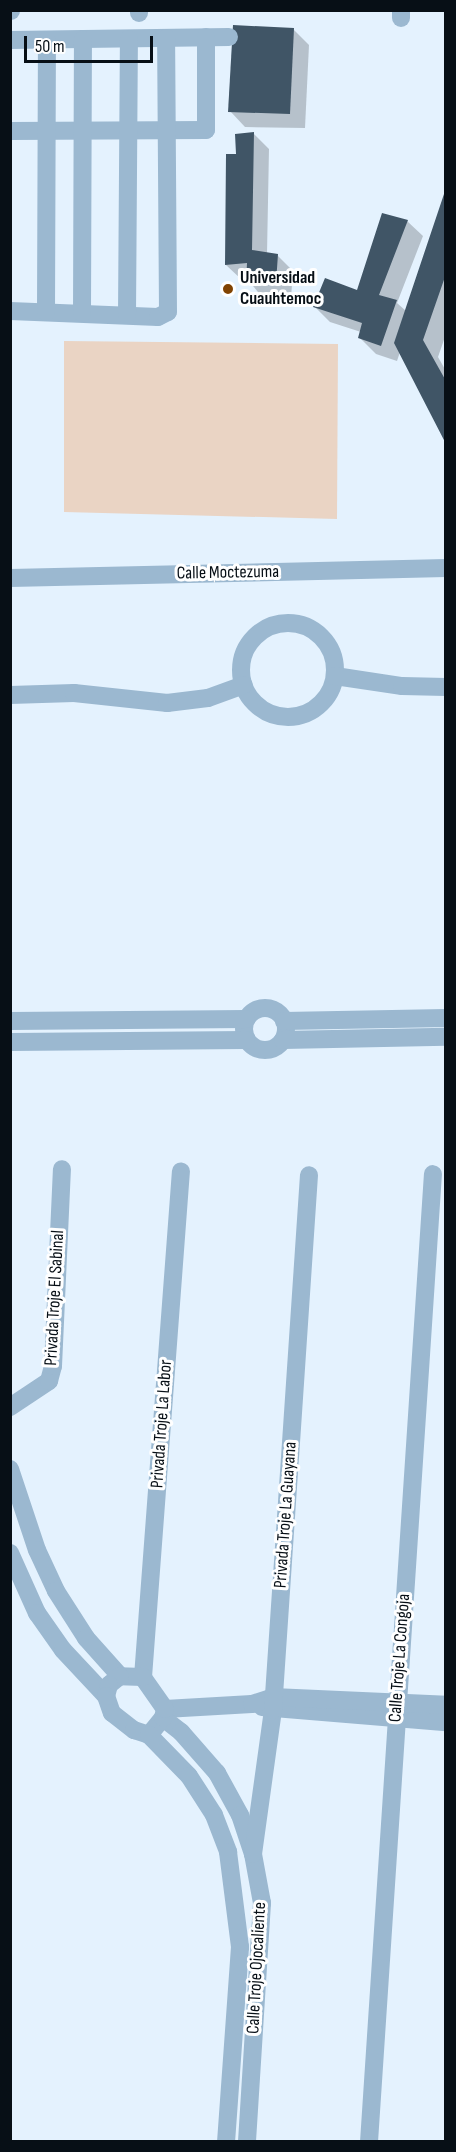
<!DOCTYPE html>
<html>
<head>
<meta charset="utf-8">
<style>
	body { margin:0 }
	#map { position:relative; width:456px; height:2152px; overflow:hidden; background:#e4f2fe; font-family:"Sofia Sans Condensed",sans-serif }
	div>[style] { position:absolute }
	.green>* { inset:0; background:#ead4c4 }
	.shadow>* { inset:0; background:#0003 }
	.building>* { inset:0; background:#405566 }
	.minor>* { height:18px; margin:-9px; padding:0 9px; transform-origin:9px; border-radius:9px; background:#9bb8d0 }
	.minor>.ring { margin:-9px; padding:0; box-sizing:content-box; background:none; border:18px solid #9bb8d0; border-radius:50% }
	.dots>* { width:16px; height:16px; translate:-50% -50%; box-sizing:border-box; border:3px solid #fff; border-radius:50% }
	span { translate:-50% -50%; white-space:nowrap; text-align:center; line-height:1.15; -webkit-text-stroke:6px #fff; paint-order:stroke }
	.poi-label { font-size:18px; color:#070f16; font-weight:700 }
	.left { translate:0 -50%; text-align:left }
	.street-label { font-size:18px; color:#070f16 }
	.frame { position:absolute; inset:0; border:12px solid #070f16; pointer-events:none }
	.scale { position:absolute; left:24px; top:36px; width:129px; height:27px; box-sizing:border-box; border:3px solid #070f16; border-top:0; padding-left:8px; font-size:18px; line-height:21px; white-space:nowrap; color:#070f16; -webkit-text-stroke:4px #fff; paint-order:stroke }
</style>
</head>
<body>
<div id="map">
	<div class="green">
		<i style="clip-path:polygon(64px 341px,338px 344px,337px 519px,64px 512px)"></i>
	</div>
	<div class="shadow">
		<i style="clip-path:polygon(293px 29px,309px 45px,305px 128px,245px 127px,230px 111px)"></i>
		<i style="clip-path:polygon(253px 133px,269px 149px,267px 254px,277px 255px,293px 271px,291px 298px,263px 298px,248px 280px,242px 280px,226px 265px,237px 156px)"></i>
		<i style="clip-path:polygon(446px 195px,446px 334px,438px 357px,446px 371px,446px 441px,400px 352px,397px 361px,376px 354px,360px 338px,361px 332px,330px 322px,315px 307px,358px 292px,407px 221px,423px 236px,397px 303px,406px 311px)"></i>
	</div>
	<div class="building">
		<i style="clip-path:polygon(233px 25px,294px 28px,290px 114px,228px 112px)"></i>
		<i style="clip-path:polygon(254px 132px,252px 250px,278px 254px,276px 283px,246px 283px,247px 263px,225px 265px,226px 154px,236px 154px,235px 134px)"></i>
		<i style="clip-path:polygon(445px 191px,446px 274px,423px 340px,446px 381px,446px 444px,394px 343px)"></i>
		<i style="clip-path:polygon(382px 213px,408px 220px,379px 295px,397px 300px,381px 346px,358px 338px,362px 323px,313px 307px,325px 278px,357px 290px)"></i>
	</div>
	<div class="minor">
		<i style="left:11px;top:11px;width:1px;rotate:-90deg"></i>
		<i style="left:139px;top:13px;width:3px;rotate:-90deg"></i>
		<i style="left:401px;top:18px;width:8px;rotate:-90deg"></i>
		<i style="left:10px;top:40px;width:219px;rotate:-0.8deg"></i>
		<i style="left:10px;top:131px;width:196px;rotate:-0.3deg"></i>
		<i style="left:206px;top:130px;width:93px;rotate:-90deg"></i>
		<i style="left:10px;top:311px;width:148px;rotate:2.3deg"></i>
		<i style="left:158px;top:317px;width:11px;rotate:-27deg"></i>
		<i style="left:168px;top:312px;width:274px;rotate:-90.4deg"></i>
		<i style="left:46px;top:312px;width:271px;rotate:-89.8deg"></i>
		<i style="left:82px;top:313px;width:273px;rotate:-89.8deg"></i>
		<i style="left:127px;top:315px;width:276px;rotate:-89.6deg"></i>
		<i style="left:10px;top:578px;width:436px;rotate:-1.3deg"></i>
		<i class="ring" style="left:241px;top:623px;width:76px;height:76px"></i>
		<i style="left:335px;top:676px;width:68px;rotate:8.5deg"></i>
		<i style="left:402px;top:686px;width:44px;rotate:1.3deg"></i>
		<i style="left:10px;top:695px;width:64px;rotate:-1.8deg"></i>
		<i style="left:74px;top:693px;width:94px;rotate:6.1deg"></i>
		<i style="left:167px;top:703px;width:41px;rotate:-7deg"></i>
		<i style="left:208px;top:698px;width:38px;rotate:-20deg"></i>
		<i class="ring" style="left:244px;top:1008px;width:24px;height:24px"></i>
		<i style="left:10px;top:1021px;width:236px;rotate:-0.5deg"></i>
		<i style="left:284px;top:1021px;width:162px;rotate:-1.1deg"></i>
		<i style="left:283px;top:1040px;width:163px;rotate:-1.1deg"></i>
		<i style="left:10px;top:1042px;width:236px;rotate:-0.5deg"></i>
		<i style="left:10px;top:1407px;width:47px;rotate:-33.7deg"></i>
		<i style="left:49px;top:1381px;width:16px;rotate:-75deg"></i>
		<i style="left:53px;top:1366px;width:197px;rotate:-87.4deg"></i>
		<i style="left:10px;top:1469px;width:85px;rotate:71.6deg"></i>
		<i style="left:37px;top:1550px;width:45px;rotate:65.1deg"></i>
		<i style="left:56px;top:1591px;width:56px;rotate:57.4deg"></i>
		<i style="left:86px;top:1638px;width:51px;rotate:48.2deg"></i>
		<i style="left:10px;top:1553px;width:66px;rotate:65.8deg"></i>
		<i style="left:37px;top:1613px;width:45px;rotate:54.9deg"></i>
		<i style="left:63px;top:1650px;width:63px;rotate:46.9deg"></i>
		<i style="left:143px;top:1677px;width:507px;rotate:-85.71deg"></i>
		<i style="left:262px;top:1707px;width:185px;rotate:4.7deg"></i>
		<i style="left:165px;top:1709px;width:87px;rotate:-3.3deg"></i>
		<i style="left:252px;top:1704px;width:22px;rotate:-18deg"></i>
		<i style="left:273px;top:1697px;width:173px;rotate:2.6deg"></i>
		<i style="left:163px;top:1718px;width:23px;rotate:38deg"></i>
		<i style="left:181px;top:1732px;width:55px;rotate:48.7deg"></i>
		<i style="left:217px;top:1773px;width:48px;rotate:61.3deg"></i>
		<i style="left:240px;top:1815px;width:41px;rotate:71.6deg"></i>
		<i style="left:253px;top:1854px;width:50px;rotate:79.6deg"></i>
		<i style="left:262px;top:1903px;width:239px;rotate:93.6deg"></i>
		<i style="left:149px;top:1735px;width:22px;rotate:-51deg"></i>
		<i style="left:163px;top:1718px;width:9px;rotate:-77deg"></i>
		<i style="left:165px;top:1709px;width:39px;rotate:-125deg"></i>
		<i style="left:143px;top:1677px;width:23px;rotate:-178deg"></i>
		<i style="left:120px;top:1676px;width:14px;rotate:141deg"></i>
		<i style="left:109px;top:1685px;width:11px;rotate:105deg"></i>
		<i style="left:106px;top:1696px;width:18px;rotate:71deg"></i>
		<i style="left:112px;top:1713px;width:28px;rotate:38deg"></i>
		<i style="left:134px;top:1730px;width:16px;rotate:18deg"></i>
		<i style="left:149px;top:1735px;width:57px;rotate:45.7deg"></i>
		<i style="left:189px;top:1776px;width:46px;rotate:57.3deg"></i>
		<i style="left:214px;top:1815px;width:40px;rotate:69deg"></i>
		<i style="left:228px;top:1852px;width:96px;rotate:82.8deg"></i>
		<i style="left:240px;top:1947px;width:196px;rotate:94.1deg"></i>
		<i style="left:253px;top:1854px;width:145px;rotate:-82.1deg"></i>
		<i style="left:273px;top:1710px;width:536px;rotate:-86.15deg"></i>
		<i style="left:369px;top:2142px;width:970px;rotate:-86.22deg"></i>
	</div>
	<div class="dots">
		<i style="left:228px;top:289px;background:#814302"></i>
	</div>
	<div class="poi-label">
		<span class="left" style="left:240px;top:289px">Universidad<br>Cuauhtemoc</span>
	</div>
	<div class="street-label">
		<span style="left:228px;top:573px;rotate:-1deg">Calle Moctezuma</span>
		<span style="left:55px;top:1298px;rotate:-87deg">Privada Troje El Sabinal</span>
		<span style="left:162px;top:1424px;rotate:-86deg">Privada Troje La Labor</span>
		<span style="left:286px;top:1515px;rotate:-86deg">Privada Troje La Guayana</span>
		<span style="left:400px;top:1658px;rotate:-86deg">Calle Troje La Congoja</span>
		<span style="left:257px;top:1968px;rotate:-87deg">Calle Troje Ojocaliente</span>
	</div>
	<div class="frame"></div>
	<div class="scale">50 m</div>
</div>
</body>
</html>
